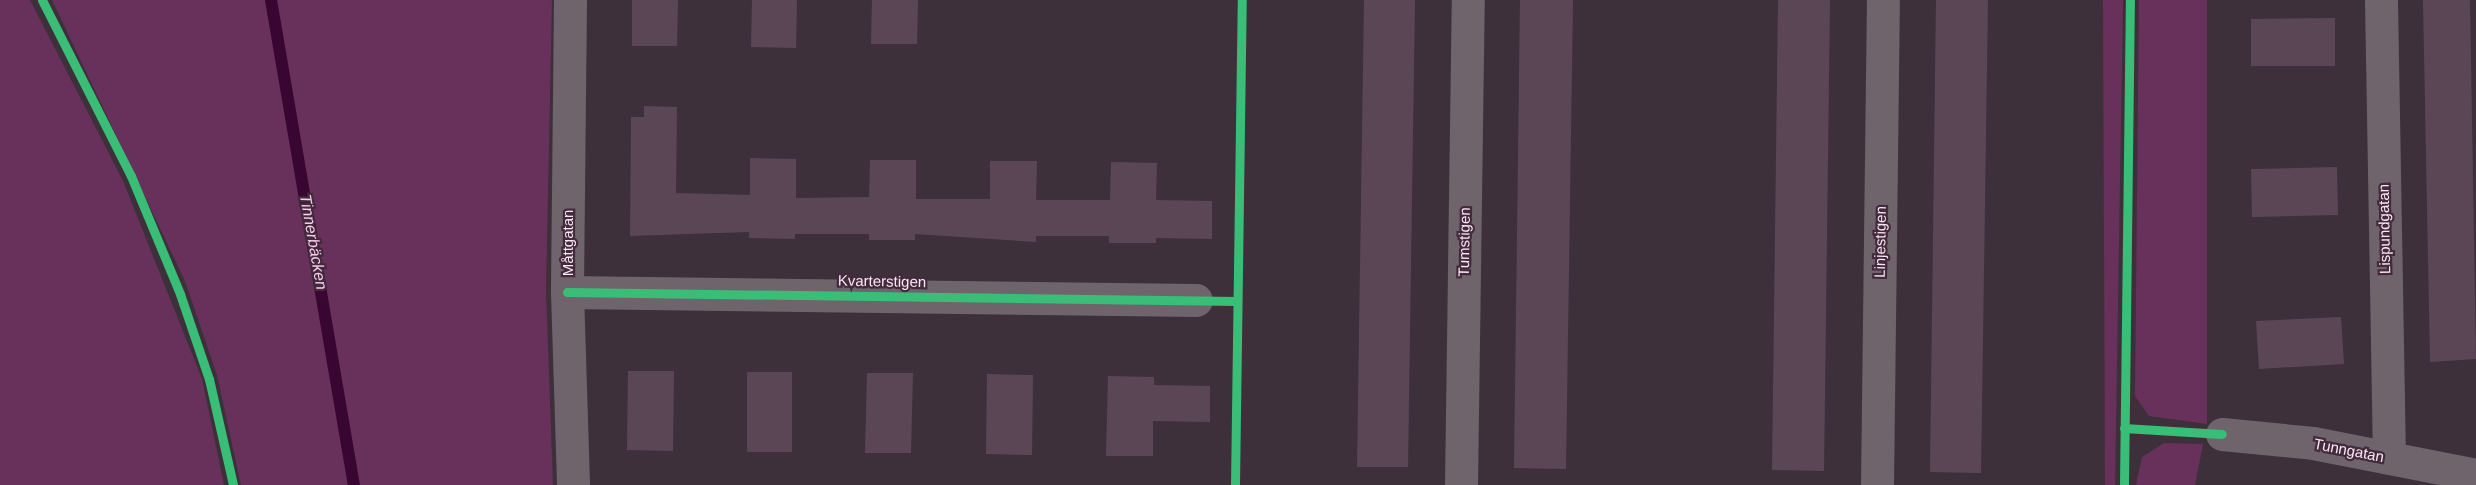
<!DOCTYPE html>
<html>
<head>
<meta charset="utf-8">
<style>
	body { margin:0 }
	#map { position:relative; width:2476px; height:485px; overflow:hidden; background:#3d303a; font-family:Arial,sans-serif }
	div>[style] { position:absolute }
	.green>* { inset:0; background:#67315b }
	.stream>* { height:12px; margin:-6px; padding:0 6px; transform-origin:6px; border-radius:6px; background:#390631 }
	.building>* { inset:0; background:#5b4656 }
	.street>* { height:33px; margin:-16.5px; padding:0 16.5px; transform-origin:16.5px; border-radius:16.5px; background:#6f636c }
	.cycleway>* { height:9px; margin:-4.5px; padding:0 4.5px; transform-origin:4.5px; border-radius:4.5px; background:#3abd76 }
	span { translate:-50% -50%; white-space:nowrap; text-align:center; line-height:1.15; -webkit-text-stroke:4.5px #432a3d; paint-order:stroke }
	.street-label { font-size:15px; color:#f8e8f4 }
	.water-label { font-size:16px; color:#f7cceb; font-style:italic }
</style>
</head>
<body>
<div id="map">
	<div class="green">
		<i style="clip-path:polygon(0 0,30px 0,123px 181px,202px 379px,224px 485px,0 485px)"></i>
		<i style="clip-path:polygon(52px 0,552px 0,546px 291px,553px 485px,241px 485px,217px 375px,185px 281px)"></i>
		<i style="clip-path:polygon(2103px 0,2123px 0,2115px 485px,2105px 485px)"></i>
		<i style="clip-path:polygon(2139px 0,2207px 0,2207px 424px,2149px 416px,2135px 396px)"></i>
		<i style="clip-path:polygon(2164px 443px,2203px 444px,2195px 485px,2136px 485px,2142px 457px)"></i>
	</div>
	<div class="stream">
		<i style="left:271px;top:0;width:492px;rotate:80.3deg"></i>
	</div>
	<div class="building">
		<i style="clip-path:polygon(632px 0,678px 0,677px 46px,632px 46px)"></i>
		<i style="clip-path:polygon(752px 0,797px 0,796px 48px,751px 47px)"></i>
		<i style="clip-path:polygon(872px 0,918px 0,917px 44px,871px 44px)"></i>
		<i style="clip-path:polygon(1364px 0,1415px 0,1408px 467px,1357px 467px)"></i>
		<i style="clip-path:polygon(1520px 0,1573px 0,1566px 469px,1514px 468px)"></i>
		<i style="clip-path:polygon(1778px 0,1830px 0,1824px 471px,1772px 470px)"></i>
		<i style="clip-path:polygon(1936px 0,1988px 0,1981px 473px,1930px 472px)"></i>
		<i style="clip-path:polygon(2423px 0,2470px 0,2476px 359px,2430px 362px)"></i>
		<i style="clip-path:polygon(2335px 18px,2335px 66px,2251px 66px,2251px 19px)"></i>
		<i style="clip-path:polygon(644px 106px,677px 107px,676px 193px,750px 195px,750px 158px,796px 159px,796px 198px,869px 197px,870px 160px,916px 160px,916px 199px,990px 199px,990px 161px,1037px 161px,1036px 200px,1110px 200px,1111px 162px,1157px 163px,1156px 200px,1212px 201px,1212px 239px,1156px 238px,1156px 243px,1109px 243px,1109px 236px,1036px 236px,1036px 242px,915px 234px,915px 240px,869px 240px,869px 234px,795px 234px,795px 239px,749px 238px,749px 232px,630px 236px,631px 117px,644px 117px)"></i>
		<i style="clip-path:polygon(2337px 167px,2338px 215px,2252px 217px,2251px 169px)"></i>
		<i style="clip-path:polygon(2341px 317px,2344px 364px,2259px 369px,2256px 321px)"></i>
		<i style="clip-path:polygon(628px 371px,674px 371px,673px 451px,627px 450px)"></i>
		<i style="clip-path:polygon(747px 372px,792px 372px,792px 452px,747px 452px)"></i>
		<i style="clip-path:polygon(867px 373px,913px 373px,911px 453px,865px 453px)"></i>
		<i style="clip-path:polygon(987px 374px,1033px 375px,1032px 455px,986px 454px)"></i>
		<i style="clip-path:polygon(1108px 376px,1154px 377px,1154px 385px,1210px 386px,1210px 422px,1153px 421px,1153px 456px,1106px 456px)"></i>
	</div>
	<div class="street">
		<i style="left:570px;top:0;width:292px;rotate:90.6deg"></i>
		<i style="left:567px;top:292px;width:193px;rotate:88.2deg"></i>
		<i style="left:2381px;top:0;width:458px;rotate:89deg"></i>
		<i style="left:567px;top:292px;width:629px;rotate:0.73deg"></i>
		<i style="left:2222px;top:434px;width:91px;rotate:5.6deg"></i>
		<i style="left:2313px;top:443px;width:166px;rotate:11.1deg"></i>
		<i style="left:1461px;top:485px;width:485px;rotate:-89.2deg"></i>
		<i style="left:1877px;top:485px;width:485px;rotate:-89.3deg"></i>
	</div>
	<div class="cycleway">
		<i style="left:42px;top:0;width:197px;rotate:63.2deg"></i>
		<i style="left:131px;top:176px;width:128px;rotate:67.4deg"></i>
		<i style="left:180px;top:294px;width:90px;rotate:71.2deg"></i>
		<i style="left:209px;top:379px;width:109px;rotate:77.2deg"></i>
		<i style="left:567px;top:292px;width:670px;rotate:0.77deg"></i>
		<i style="left:2124px;top:428px;width:98px;rotate:3.5deg"></i>
		<i style="left:1235px;top:485px;width:485px;rotate:-89.2deg"></i>
		<i style="left:2124px;top:485px;width:485px;rotate:-89.3deg"></i>
	</div>
	<div class="street-label">
		<span style="left:2384px;top:229px;rotate:-91deg">Lispundgatan</span>
		<span style="left:1464px;top:242px;rotate:-89deg">Tumstigen</span>
		<span style="left:1880px;top:242px;rotate:-89deg">Linjestigen</span>
		<span style="left:568px;top:243px;rotate:-90deg">Måttgatan</span>
		<span style="left:882px;top:281px;rotate:1deg">Kvarterstigen</span>
		<span style="left:2349px;top:450px;rotate:11deg">Tunngatan</span>
	</div>
	<div class="water-label">
		<span style="left:313px;top:242px;rotate:80deg">Tinnerbäcken</span>
	</div>
</div>
</body>
</html>
